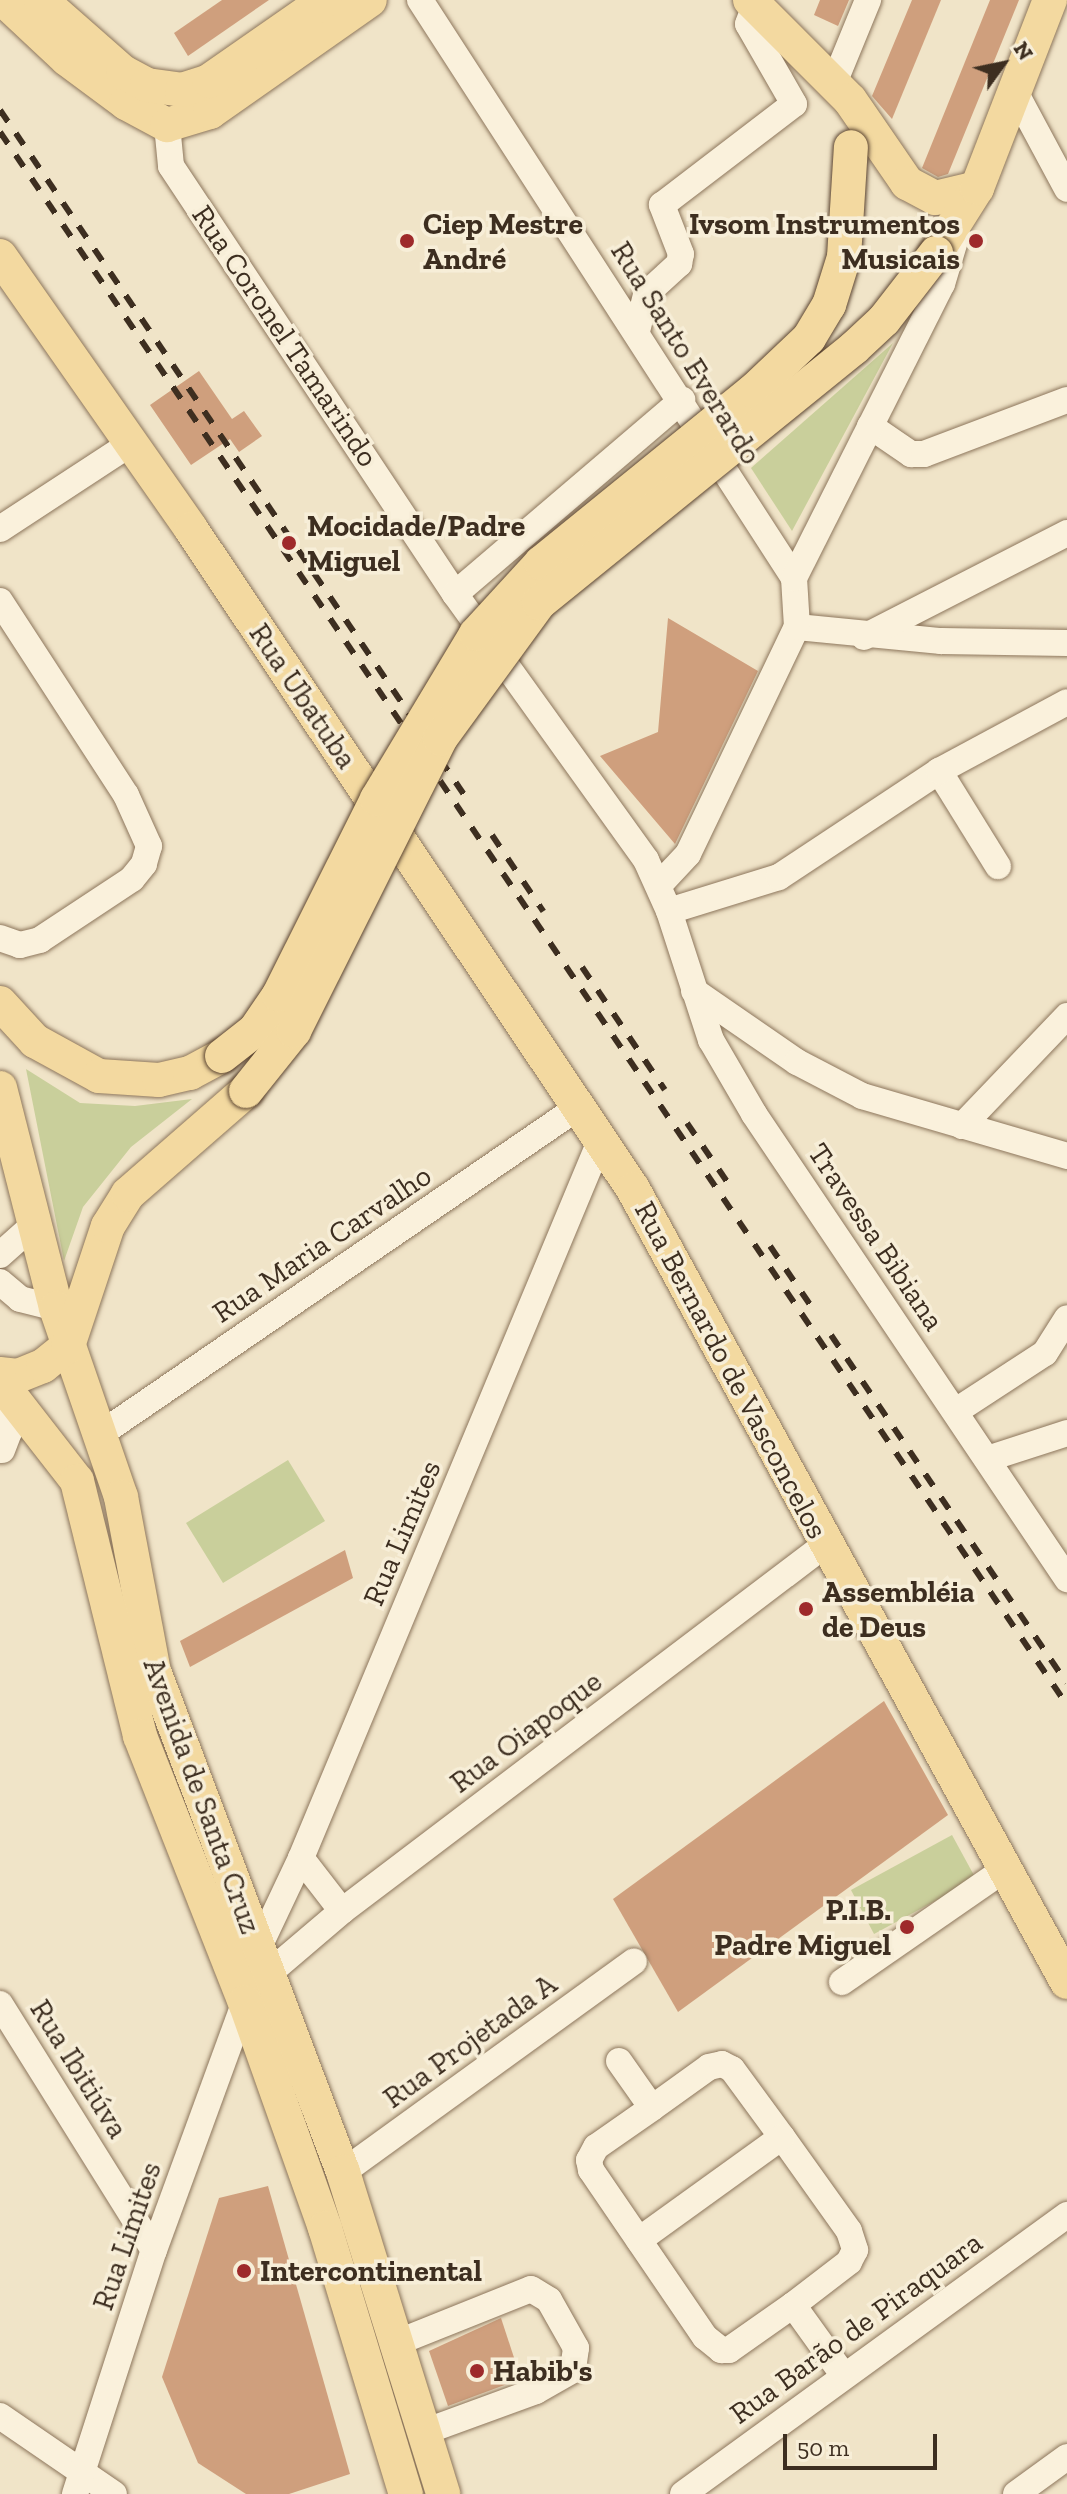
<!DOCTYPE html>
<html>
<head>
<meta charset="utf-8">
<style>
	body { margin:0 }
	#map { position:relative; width:1067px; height:2494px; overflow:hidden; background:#f0e4c8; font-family:"Zilla Slab",serif }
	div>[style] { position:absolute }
	.green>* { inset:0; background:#c9cf9b }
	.building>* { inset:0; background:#cf9f7d }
	.roads { filter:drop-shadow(0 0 2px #8d765c) drop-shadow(0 0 2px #8d765c) }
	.minor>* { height:26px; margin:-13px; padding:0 13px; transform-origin:13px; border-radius:13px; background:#faf1dc }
	.major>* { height:34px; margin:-17px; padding:0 17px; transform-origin:17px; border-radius:17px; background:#f3d9a0 }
	.rail>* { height:6px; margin-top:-3px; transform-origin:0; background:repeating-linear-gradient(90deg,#3d2e20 0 14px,transparent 0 28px) }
	.bridges { filter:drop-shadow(0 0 2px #5b4430) drop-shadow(0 0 2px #5b4430) }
	.major-bridge>* { height:34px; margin:-17px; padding:0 17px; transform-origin:17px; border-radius:17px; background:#f3d9a0 }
	.dots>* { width:22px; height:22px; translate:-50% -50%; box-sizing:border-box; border:4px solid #f7eed8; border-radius:50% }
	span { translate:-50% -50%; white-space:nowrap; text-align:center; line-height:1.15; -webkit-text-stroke:7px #f7eed8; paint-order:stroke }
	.poi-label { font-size:30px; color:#3d2e20; font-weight:700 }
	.left { translate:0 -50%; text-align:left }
	.right { translate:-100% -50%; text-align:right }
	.street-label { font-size:30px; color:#3d2e20 }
	.north { position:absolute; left:963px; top:24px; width:80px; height:80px; -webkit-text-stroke:6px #f7eed8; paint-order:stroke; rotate:57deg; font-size:22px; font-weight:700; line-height:32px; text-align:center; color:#3d2e20 }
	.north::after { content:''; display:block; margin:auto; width:28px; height:36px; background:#3d2e20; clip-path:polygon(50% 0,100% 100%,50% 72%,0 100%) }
	.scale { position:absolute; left:783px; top:2434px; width:154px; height:36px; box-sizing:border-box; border:4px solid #3d2e20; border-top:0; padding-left:10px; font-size:24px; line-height:28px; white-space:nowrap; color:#3d2e20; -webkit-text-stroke:6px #f7eed8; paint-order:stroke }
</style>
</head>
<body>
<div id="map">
	<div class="green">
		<i style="clip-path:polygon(893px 343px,792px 531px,751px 468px)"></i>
		<i style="clip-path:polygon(26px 1069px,80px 1103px,135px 1106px,192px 1099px,131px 1147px,83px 1207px,64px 1261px)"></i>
		<i style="clip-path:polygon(288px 1460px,325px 1521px,223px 1583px,186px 1523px)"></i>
		<i style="clip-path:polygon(952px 1835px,976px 1879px,874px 1934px,851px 1890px)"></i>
	</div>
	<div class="building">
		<i style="clip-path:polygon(222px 0,269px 0,188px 56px,174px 33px)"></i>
		<i style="clip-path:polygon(820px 0,849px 0,838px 26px,814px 15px)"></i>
		<i style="clip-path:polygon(912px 0,941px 0,892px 119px,872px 96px)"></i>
		<i style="clip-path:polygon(990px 0,1019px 0,948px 174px,938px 177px,922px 168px)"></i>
		<i style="clip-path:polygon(199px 371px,232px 419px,244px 411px,262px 436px,239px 452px,230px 439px,191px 465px,150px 405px)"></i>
		<i style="clip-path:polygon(668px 618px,758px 671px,675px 844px,600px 756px,658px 732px)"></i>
		<i style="clip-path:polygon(345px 1550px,353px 1578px,190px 1667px,180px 1641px)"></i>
		<i style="clip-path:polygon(884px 1701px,948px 1815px,678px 2012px,613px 1899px)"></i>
		<i style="clip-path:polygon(268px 2186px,350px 2474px,289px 2494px,246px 2494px,198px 2463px,162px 2377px,219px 2198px)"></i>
		<i style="clip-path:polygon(501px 2318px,521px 2379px,448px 2406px,429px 2351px)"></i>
	</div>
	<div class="roads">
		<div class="minor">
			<i style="left:420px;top:0;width:688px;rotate:57.09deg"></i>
			<i style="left:834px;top:83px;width:90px;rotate:-67.7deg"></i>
			<i style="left:1014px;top:90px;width:112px;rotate:61.8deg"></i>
			<i style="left:167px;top:125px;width:41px;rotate:84.4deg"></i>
			<i style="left:171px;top:166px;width:514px;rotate:56.43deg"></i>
			<i style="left:455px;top:594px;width:327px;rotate:54.3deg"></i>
			<i style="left:646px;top:860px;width:56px;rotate:65.7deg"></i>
			<i style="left:669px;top:911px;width:136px;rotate:72deg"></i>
			<i style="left:711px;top:1040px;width:86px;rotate:59.8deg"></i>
			<i style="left:754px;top:1114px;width:561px;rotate:56.05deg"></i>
			<i style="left:637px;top:331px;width:38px;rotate:-76deg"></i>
			<i style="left:646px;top:294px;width:45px;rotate:-42.3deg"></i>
			<i style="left:679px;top:264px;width:10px;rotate:-79deg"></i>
			<i style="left:681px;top:254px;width:53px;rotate:-111.2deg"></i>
			<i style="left:662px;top:205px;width:166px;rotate:-37.4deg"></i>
			<i style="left:794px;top:104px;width:92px;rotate:-119.9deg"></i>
			<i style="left:748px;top:24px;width:26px;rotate:-69deg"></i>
			<i style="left:870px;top:426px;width:50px;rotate:34.3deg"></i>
			<i style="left:911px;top:454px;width:13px"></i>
			<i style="left:924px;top:454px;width:153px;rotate:-20.7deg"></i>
			<i style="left:0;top:529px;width:155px;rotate:-33.2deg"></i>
			<i style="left:455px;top:594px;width:299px;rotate:-40.5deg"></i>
			<i style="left:0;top:601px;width:231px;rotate:57deg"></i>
			<i style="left:126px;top:795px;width:56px;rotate:65.7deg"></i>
			<i style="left:149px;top:846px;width:19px;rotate:106deg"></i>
			<i style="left:144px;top:864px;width:19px;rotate:129deg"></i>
			<i style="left:132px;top:879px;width:110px;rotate:146.5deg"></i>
			<i style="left:40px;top:940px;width:21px;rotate:166deg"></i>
			<i style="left:20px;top:945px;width:21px;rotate:-161deg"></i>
			<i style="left:797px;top:627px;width:145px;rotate:5.6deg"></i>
			<i style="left:941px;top:641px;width:126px;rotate:0.9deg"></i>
			<i style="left:864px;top:637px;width:228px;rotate:-27.1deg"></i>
			<i style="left:939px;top:771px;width:112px;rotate:58.2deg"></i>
			<i style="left:659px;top:885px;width:42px;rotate:-46.9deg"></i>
			<i style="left:688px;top:854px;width:252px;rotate:-64.4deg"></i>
			<i style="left:797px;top:627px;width:49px;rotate:-93.5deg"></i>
			<i style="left:794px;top:578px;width:329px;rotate:-63.3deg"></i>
			<i style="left:942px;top:284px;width:52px;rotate:-73.3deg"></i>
			<i style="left:669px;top:911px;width:115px;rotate:-17.2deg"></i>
			<i style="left:779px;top:877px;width:192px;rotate:-33.5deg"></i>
			<i style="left:939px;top:771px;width:145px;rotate:-28.3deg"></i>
			<i style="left:694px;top:991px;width:125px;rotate:34.6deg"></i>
			<i style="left:797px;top:1062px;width:73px;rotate:27.6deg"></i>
			<i style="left:862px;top:1096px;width:214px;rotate:16.3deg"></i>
			<i style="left:962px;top:1126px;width:152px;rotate:-46.3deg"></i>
			<i style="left:0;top:1255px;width:50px;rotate:-41.7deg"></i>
			<i style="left:0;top:1282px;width:26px;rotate:40deg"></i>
			<i style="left:20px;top:1299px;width:37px;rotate:14deg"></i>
			<i style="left:956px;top:1411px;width:106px;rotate:-33.1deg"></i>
			<i style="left:1045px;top:1353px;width:41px;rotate:-57.8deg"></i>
			<i style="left:99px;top:1435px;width:583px;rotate:-34.37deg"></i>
			<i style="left:2px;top:1450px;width:19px;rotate:-69deg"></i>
			<i style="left:9px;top:1432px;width:39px;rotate:-89deg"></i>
			<i style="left:987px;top:1459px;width:84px;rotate:-18deg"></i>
			<i style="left:301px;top:1858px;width:67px;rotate:52.3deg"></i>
			<i style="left:258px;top:1949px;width:101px;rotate:-64.7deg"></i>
			<i style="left:301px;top:1858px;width:779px;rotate:-67.35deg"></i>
			<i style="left:268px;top:1974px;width:97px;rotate:-40.4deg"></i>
			<i style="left:342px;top:1911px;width:607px;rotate:-37.17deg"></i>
			<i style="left:842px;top:1982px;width:198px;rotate:-34.7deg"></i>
			<i style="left:0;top:2004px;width:290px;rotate:58deg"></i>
			<i style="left:619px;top:2061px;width:57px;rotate:54.9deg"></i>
			<i style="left:652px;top:2108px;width:68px;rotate:145.1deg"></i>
			<i style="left:596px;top:2147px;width:15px;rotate:118deg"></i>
			<i style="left:589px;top:2160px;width:10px;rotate:79deg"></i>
			<i style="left:591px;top:2170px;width:202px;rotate:55.7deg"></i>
			<i style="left:705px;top:2337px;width:21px;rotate:39deg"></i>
			<i style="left:721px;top:2350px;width:8px"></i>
			<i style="left:729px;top:2350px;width:78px;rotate:-35.1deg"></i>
			<i style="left:793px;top:2305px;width:87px;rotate:54.3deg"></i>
			<i style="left:652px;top:2108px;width:70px;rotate:-35.7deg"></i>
			<i style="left:709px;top:2067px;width:13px;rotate:-13deg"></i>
			<i style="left:722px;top:2064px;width:11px;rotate:27deg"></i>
			<i style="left:732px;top:2069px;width:84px;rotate:53.7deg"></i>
			<i style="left:782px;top:2137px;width:115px;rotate:54.5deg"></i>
			<i style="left:849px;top:2231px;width:20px;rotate:72deg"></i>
			<i style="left:855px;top:2250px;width:13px;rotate:117deg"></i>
			<i style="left:849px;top:2262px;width:71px;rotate:142.5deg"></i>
			<i style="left:343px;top:2172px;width:359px;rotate:-35.9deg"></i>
			<i style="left:639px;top:2240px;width:176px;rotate:-35.8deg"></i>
			<i style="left:396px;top:2343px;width:145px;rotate:-21.8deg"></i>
			<i style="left:531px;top:2289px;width:21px;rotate:31deg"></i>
			<i style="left:549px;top:2300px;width:55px;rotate:60.6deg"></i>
			<i style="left:576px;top:2348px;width:22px;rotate:98deg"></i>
			<i style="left:573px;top:2370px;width:43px;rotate:150.4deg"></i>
			<i style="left:536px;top:2391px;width:119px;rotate:159.9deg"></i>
			<i style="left:0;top:2416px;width:138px;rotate:34.4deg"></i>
			<i style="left:75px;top:2494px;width:256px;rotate:-72.1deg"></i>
			<i style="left:154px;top:2250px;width:264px;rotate:-69.9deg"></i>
			<i style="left:683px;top:2494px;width:475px;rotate:-36deg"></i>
			<i style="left:1016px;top:2494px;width:63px;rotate:-36deg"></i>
		</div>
		<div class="major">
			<i style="left:4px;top:0;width:86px;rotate:43.1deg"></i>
			<i style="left:67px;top:59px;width:74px;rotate:36.7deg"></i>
			<i style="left:126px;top:103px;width:47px;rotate:28.2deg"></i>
			<i style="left:167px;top:125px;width:45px;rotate:-16.8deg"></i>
			<i style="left:210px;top:112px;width:195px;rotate:-35deg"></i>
			<i style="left:41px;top:0;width:109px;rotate:41.3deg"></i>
			<i style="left:123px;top:72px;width:27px;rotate:28deg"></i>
			<i style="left:147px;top:85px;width:35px;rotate:8deg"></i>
			<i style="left:182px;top:90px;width:28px;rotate:-18deg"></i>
			<i style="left:209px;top:81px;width:141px;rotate:-34.9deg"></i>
			<i style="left:750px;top:0;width:141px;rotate:45deg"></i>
			<i style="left:850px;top:100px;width:101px;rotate:55.5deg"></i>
			<i style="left:907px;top:183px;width:32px;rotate:28deg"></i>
			<i style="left:935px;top:198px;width:43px;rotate:-13.4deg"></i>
			<i style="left:936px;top:253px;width:77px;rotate:-57.8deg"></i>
			<i style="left:977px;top:188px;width:202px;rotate:-68.8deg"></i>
			<i style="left:0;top:256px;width:333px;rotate:55deg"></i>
			<i style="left:191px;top:529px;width:794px;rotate:56.19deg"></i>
			<i style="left:633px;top:1189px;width:904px;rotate:61.31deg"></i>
			<i style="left:0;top:1003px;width:52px;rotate:47.4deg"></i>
			<i style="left:35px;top:1041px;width:73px;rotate:28.7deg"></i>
			<i style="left:99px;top:1076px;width:60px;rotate:3.8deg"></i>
			<i style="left:159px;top:1080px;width:32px;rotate:-13deg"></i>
			<i style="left:190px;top:1073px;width:36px;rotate:-28deg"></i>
			<i style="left:0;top:1088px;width:227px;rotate:75.7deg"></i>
			<i style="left:56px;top:1308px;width:200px;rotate:71deg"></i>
			<i style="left:121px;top:1497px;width:177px;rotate:79.3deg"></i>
			<i style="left:154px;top:1671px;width:535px;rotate:69.33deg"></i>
			<i style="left:343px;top:2172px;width:337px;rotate:72.7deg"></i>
			<i style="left:0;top:1374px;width:18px;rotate:6deg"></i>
			<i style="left:18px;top:1376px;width:27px;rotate:-22deg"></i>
			<i style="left:43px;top:1366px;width:32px;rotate:-39deg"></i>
			<i style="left:68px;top:1346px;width:126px;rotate:-71.6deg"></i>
			<i style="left:108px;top:1226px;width:38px;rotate:-58deg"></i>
			<i style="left:128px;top:1194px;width:157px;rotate:-41.1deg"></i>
			<i style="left:0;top:1382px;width:125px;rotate:52.1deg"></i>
			<i style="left:77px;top:1481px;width:263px;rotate:76.1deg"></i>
			<i style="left:140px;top:1736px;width:286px;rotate:68.5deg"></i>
			<i style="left:245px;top:2002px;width:240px;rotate:70.5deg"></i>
			<i style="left:325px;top:2228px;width:278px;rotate:73.1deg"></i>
		</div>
	</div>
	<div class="rail">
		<i style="left:0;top:110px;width:832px;rotate:55.87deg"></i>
		<i style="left:0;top:132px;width:1901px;rotate:55.85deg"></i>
		<i style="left:492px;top:835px;width:92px;rotate:56.1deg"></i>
		<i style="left:582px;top:967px;width:148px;rotate:56deg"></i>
		<i style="left:687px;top:1123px;width:76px;rotate:55.7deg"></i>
		<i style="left:770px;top:1246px;width:76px;rotate:55.7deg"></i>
		<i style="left:831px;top:1335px;width:420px;rotate:55.9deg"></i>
	</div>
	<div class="bridges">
		<div class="major-bridge">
			<i style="left:222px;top:1056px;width:42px;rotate:-38.2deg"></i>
			<i style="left:255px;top:1030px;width:42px;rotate:-55.6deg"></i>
			<i style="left:279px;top:995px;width:219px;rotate:-63.4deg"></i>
			<i style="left:377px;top:799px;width:192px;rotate:-59deg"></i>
			<i style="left:476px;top:634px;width:96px;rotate:-47.5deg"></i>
			<i style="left:541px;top:563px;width:273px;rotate:-39.1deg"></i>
			<i style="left:753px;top:391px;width:77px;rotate:-43.4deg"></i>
			<i style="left:809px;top:338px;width:39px;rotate:-59deg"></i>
			<i style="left:829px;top:305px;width:50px;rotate:-72.6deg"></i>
			<i style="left:844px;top:257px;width:110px;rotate:-86.4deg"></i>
			<i style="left:246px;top:1091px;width:77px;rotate:-51.3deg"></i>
			<i style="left:294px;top:1031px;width:326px;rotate:-63.4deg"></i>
			<i style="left:440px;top:739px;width:168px;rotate:-53.9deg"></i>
			<i style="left:539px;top:603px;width:405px;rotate:-39deg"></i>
			<i style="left:854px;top:348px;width:41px;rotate:-43deg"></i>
			<i style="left:884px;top:320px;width:85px;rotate:-52.2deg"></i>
		</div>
	</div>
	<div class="dots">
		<i style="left:407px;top:241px;background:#9e2a2b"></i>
		<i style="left:976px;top:241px;background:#9e2a2b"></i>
		<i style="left:289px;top:543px;background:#9e2a2b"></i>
		<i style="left:806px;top:1609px;background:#9e2a2b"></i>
		<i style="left:907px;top:1927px;background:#9e2a2b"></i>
		<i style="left:244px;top:2271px;background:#9e2a2b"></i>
		<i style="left:477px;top:2371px;background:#9e2a2b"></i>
	</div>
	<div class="poi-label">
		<span class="left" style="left:423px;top:241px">Ciep Mestre<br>André</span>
		<span class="right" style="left:960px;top:241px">Ivsom Instrumentos<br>Musicais</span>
		<span class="left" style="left:307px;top:543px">Mocidade/Padre<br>Miguel</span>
		<span class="left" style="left:822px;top:1609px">Assembléia<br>de Deus</span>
		<span class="right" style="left:891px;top:1927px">P.I.B.<br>Padre Miguel</span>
		<span class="left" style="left:260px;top:2271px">Intercontinental</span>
		<span class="left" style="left:493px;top:2371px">Habib's</span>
	</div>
	<div class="street-label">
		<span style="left:285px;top:336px;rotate:56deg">Rua Coronel Tamarindo</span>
		<span style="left:686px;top:353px;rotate:58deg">Rua Santo Everardo</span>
		<span style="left:303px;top:696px;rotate:56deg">Rua Ubatuba</span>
		<span style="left:876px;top:1237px;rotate:56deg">Travessa Bibiana</span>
		<span style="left:322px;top:1244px;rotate:-34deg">Rua Maria Carvalho</span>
		<span style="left:731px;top:1370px;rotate:62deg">Rua Bernardo de Vasconcelos</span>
		<span style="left:402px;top:1533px;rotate:-67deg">Rua Limites</span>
		<span style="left:526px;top:1732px;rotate:-37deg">Rua Oiapoque</span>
		<span style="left:202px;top:1796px;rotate:70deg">Avenida de Santa Cruz</span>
		<span style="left:470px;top:2041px;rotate:-36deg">Rua Projetada A</span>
		<span style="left:79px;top:2069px;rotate:58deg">Rua Ibitiúva</span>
		<span style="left:127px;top:2236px;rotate:-71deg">Rua Limites</span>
		<span style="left:856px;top:2328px;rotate:-36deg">Rua Barão de Piraquara</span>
	</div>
	<div class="north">N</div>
	<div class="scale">50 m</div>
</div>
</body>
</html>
